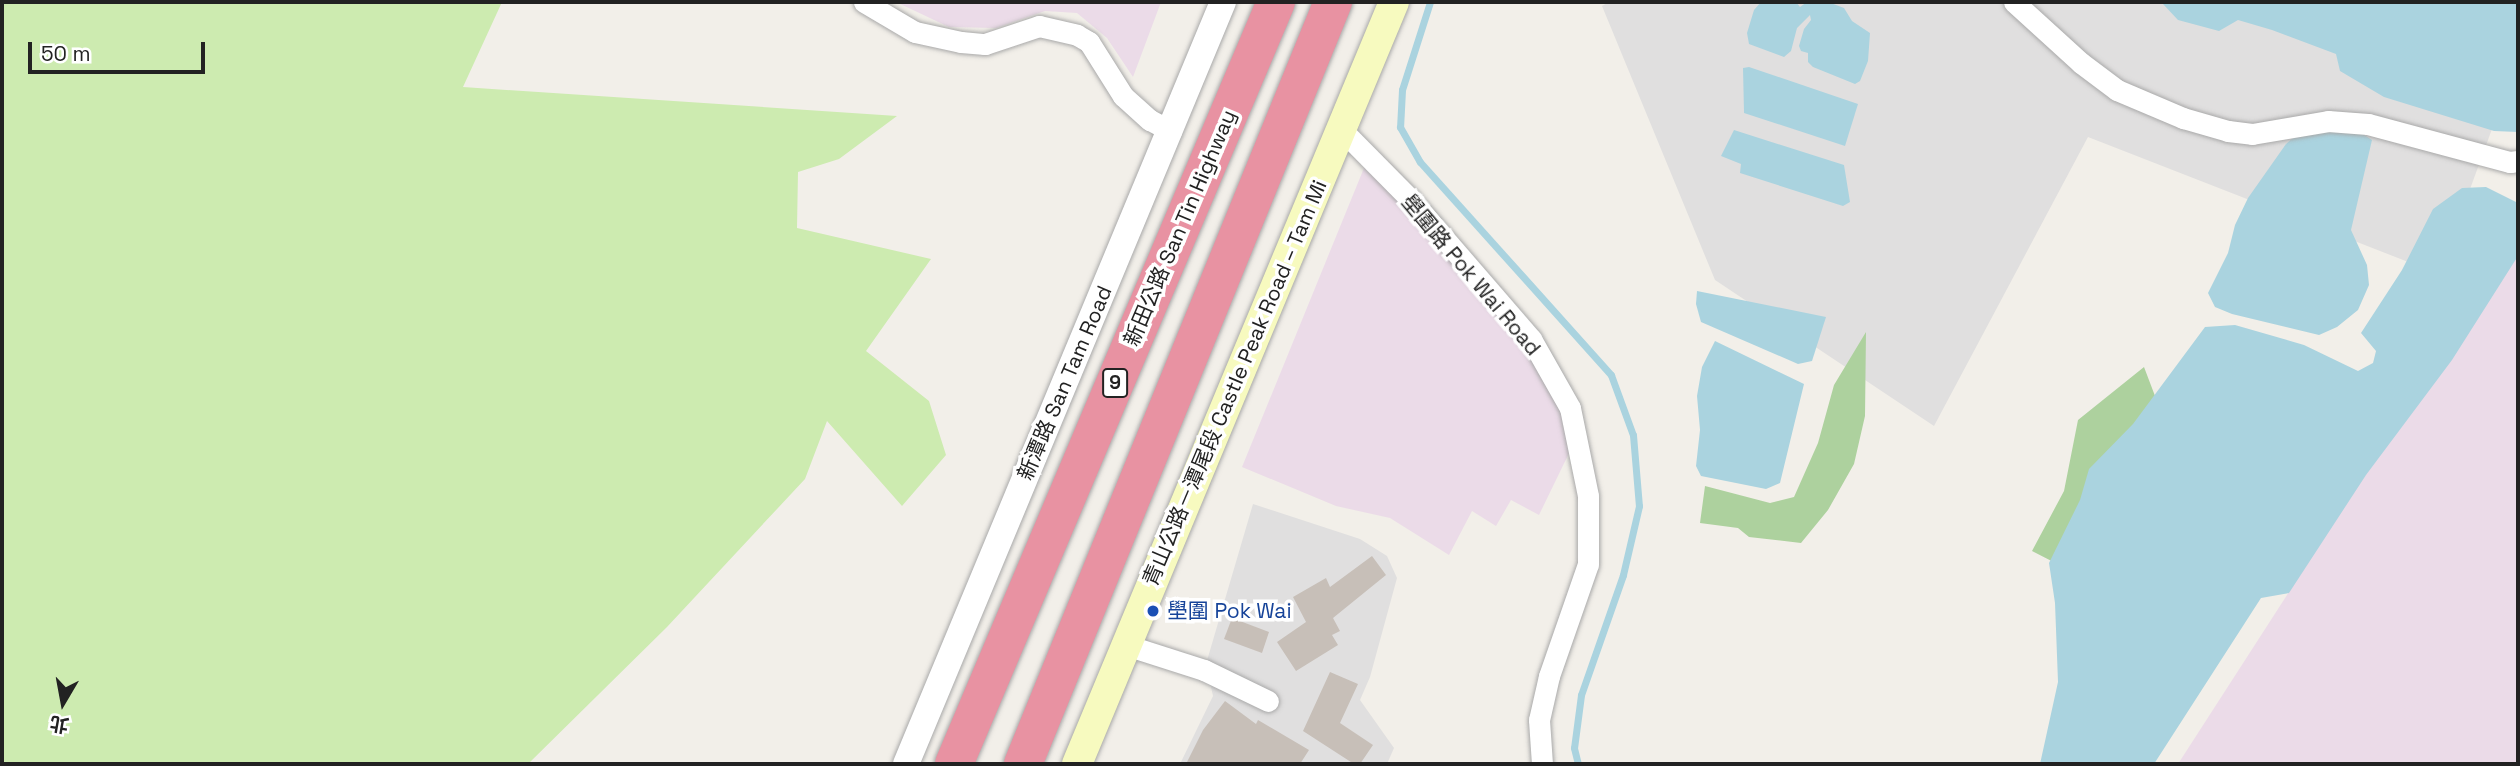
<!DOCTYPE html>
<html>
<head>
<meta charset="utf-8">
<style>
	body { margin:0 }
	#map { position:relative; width:2520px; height:766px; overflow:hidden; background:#f2efe9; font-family:"Space Grotesk","Noto Sans TC",sans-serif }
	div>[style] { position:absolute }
	.residential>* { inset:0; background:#e0dfdf }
	.industrial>* { inset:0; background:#ebdbe8 }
	.grass>* { inset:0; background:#cdebb0 }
	.forest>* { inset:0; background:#add19e }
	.water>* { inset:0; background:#aad3df }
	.stream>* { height:7px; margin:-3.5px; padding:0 3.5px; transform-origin:3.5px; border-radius:3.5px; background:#aad3df }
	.building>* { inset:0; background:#c7bfb8 }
	.roads { filter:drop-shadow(0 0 2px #a9a9a9) drop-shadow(0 0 2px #a9a9a9) }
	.minor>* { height:21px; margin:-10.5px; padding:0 10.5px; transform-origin:10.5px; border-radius:10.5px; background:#fff }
	.tertiary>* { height:26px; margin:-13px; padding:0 13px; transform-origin:13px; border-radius:13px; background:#fff }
	.secondary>* { height:30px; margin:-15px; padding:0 15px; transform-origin:15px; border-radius:15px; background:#f7fabf }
	.motorway>* { height:38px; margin:-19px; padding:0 19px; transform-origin:19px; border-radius:19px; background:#e892a2 }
	.dots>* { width:19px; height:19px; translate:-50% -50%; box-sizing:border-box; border:4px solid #fff; border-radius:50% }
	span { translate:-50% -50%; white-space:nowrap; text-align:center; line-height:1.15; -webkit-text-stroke:7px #fff; paint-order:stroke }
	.shield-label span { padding:2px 5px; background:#fff; border:2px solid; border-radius:5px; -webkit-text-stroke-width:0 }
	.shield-label { font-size:19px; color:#222; font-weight:700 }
	.street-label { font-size:21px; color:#222 }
	.transit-label { font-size:21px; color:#164399 }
	.left { translate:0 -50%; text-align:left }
	.frame { position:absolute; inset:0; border:4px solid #222; pointer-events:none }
	.north { position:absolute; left:28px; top:668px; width:70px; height:70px; -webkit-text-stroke:5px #fff; paint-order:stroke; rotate:190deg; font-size:19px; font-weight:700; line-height:28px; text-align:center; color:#222 }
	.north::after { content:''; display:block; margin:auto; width:24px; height:32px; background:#222; clip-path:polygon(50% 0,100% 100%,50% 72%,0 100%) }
	.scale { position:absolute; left:28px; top:42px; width:177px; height:32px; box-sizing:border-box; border:4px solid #222; border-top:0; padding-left:9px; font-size:21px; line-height:24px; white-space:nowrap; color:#222; -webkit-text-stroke:5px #fff; paint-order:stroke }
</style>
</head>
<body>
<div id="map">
	<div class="residential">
		<i style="clip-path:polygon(1609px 2px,2218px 2px,2500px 107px,2439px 274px,2088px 137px,1934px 426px,1715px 280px,1602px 6px)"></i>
		<i style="clip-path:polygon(1253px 504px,1360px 539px,1387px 556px,1397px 578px,1370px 677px,1360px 700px,1394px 748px,1387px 764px,1180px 764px,1213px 696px,1206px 664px)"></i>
	</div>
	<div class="industrial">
		<i style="clip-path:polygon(896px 2px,1161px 2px,1133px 77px,1107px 38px,1077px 13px,1045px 11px,996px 28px,949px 27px)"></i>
		<i style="clip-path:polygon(1364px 168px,1407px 207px,1527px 343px,1565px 410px,1572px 447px,1539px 515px,1511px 500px,1496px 526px,1472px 511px,1449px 555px,1390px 518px,1336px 506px,1242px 467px)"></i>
		<i style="clip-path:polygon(2518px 237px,2518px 764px,2178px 764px)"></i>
	</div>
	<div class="grass">
		<i style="clip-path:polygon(2px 2px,502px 2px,463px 87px,897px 116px,839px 159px,798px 172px,797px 228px,931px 259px,866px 351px,929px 401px,946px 455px,902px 506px,827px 421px,805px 479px,667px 627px,528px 764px,2px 764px)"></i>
	</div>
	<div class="forest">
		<i style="clip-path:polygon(1866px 332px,1865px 416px,1854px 464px,1828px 510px,1801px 543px,1749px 537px,1738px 528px,1700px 523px,1705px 486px,1770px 503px,1794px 497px,1818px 443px,1834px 385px)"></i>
		<i style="clip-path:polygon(2144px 367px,2163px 417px,2071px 571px,2032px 551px,2064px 491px,2078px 420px)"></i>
	</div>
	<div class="water">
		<i style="clip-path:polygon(1761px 2px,1796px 2px,1800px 7px,1807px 2px,1828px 2px,1844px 8px,1852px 21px,1870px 33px,1868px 61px,1860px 81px,1855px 84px,1813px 67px,1808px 62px,1808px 53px,1801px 51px,1799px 46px,1804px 29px,1811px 20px,1810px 15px,1797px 28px,1791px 51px,1784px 57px,1749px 44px,1747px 33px,1754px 10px)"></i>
		<i style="clip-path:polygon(2143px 2px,2518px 2px,2518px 132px,2494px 131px,2384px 97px,2340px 71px,2336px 54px,2272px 30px,2238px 20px,2219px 31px,2178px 20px,2163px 4px)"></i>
		<i style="clip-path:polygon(1749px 67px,1858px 104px,1845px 146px,1744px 113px,1743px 68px)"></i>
		<i style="clip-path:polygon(2314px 119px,2358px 131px,2372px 140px,2351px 230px,2367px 265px,2369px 285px,2358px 310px,2337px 327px,2319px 335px,2232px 314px,2215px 307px,2208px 293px,2228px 253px,2235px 225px,2248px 198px,2286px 144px)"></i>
		<i style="clip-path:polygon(1734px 130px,1844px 165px,1850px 202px,1843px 206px,1740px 173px,1741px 164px,1721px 156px)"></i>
		<i style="clip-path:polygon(2486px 187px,2518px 203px,2518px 256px,2452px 360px,2366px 475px,2289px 593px,2261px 598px,2154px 764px,2040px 764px,2058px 682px,2055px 603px,2049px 563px,2080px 500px,2089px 469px,2133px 424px,2205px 327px,2235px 325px,2304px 345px,2358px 371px,2373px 363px,2376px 351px,2361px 333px,2402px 270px,2433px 209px,2462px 188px)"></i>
		<i style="clip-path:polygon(1697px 291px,1826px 317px,1812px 361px,1798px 364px,1701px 322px,1696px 304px)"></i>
		<i style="clip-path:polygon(1715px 341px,1804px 384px,1780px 483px,1766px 489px,1701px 476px,1696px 466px,1700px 430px,1697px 396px,1702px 367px)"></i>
	</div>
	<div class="stream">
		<i style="left:1430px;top:2px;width:92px;rotate:107.7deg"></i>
		<i style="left:1402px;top:90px;width:37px;rotate:93deg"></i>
		<i style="left:1400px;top:127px;width:40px;rotate:60.3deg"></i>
		<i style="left:1420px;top:162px;width:286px;rotate:48.1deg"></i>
		<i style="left:1611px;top:375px;width:64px;rotate:69.9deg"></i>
		<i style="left:1633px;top:435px;width:71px;rotate:85.2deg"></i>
		<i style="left:1639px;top:506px;width:71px;rotate:103.1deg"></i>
		<i style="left:1623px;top:575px;width:127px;rotate:109.3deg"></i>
		<i style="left:1581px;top:695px;width:53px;rotate:97.5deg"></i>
		<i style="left:1574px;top:748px;width:16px;rotate:76deg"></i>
	</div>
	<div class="building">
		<i style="clip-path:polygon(1372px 556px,1386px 575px,1333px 618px,1340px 631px,1332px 635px,1338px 645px,1296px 671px,1277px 642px,1306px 622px,1293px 597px,1326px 578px,1330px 587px)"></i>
		<i style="clip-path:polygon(1232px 618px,1269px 632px,1262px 653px,1224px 639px)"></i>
		<i style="clip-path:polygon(1330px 672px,1358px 684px,1340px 723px,1373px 745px,1360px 764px,1354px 764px,1303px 731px)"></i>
		<i style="clip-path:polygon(1225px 701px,1256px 724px,1258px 720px,1309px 750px,1300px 764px,1186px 764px,1203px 730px)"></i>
	</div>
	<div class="roads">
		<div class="minor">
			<i style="left:864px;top:2px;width:59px;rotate:30.5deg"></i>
			<i style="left:915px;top:32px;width:47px;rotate:12.3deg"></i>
			<i style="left:961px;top:42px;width:24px;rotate:5deg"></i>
			<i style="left:985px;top:44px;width:57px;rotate:-18.4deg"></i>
			<i style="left:1039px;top:26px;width:39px;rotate:13deg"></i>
			<i style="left:1077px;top:35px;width:14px;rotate:30deg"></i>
			<i style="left:1089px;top:42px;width:64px;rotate:57.8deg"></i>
			<i style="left:1123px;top:96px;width:36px;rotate:42deg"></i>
			<i style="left:1150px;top:120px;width:24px;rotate:28deg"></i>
			<i style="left:2014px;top:2px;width:91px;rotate:42.3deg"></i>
			<i style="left:2081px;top:63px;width:45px;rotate:36.9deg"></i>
			<i style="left:2117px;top:90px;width:72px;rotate:23deg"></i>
			<i style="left:2183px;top:118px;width:47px;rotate:16.1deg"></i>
			<i style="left:2228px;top:131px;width:24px;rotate:7deg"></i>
			<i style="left:2252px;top:134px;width:77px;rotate:-9.7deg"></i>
			<i style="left:2328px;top:121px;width:40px;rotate:4.3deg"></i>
			<i style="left:2368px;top:124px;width:147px;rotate:15deg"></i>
			<i style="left:2510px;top:162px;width:8px;rotate:-7deg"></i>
			<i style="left:1341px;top:129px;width:100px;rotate:45.4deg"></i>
			<i style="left:1411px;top:200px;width:184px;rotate:49.2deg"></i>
			<i style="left:1531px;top:339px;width:79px;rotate:60.5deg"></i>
			<i style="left:1570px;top:408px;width:90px;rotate:78.4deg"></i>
			<i style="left:1588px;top:496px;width:68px;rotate:90deg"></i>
			<i style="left:1588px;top:564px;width:119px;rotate:109.2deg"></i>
			<i style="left:1549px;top:676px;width:45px;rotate:102.8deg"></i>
			<i style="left:1539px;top:720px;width:44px;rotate:86.1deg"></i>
			<i style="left:1126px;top:645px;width:82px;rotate:17.8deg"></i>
			<i style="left:1204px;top:670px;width:71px;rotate:25.8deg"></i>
		</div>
		<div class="tertiary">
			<i style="left:906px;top:764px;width:825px;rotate:-67.41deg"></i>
		</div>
		<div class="secondary">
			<i style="left:1077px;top:764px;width:825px;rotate:-67.41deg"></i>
		</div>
		<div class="motorway">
			<i style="left:954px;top:764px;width:827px;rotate:-67.09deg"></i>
			<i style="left:1023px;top:764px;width:823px;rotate:-67.86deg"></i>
		</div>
	</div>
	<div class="dots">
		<i style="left:1153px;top:611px;background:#1a4fb4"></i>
	</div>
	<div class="shield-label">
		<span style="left:1115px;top:383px">9</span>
	</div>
	<div class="street-label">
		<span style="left:1180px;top:228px;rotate:-67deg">新田公路 San Tin Highway</span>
		<span style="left:1471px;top:275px;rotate:50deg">壆圍路 Pok Wai Road</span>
		<span style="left:1065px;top:383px;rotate:-67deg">新潭路 San Tam Road</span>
		<span style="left:1235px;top:383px;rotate:-67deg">青山公路－潭尾段 Castle Peak Road – Tam Mi</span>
	</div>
	<div class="transit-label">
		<span class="left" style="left:1167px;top:611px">壆圍 Pok Wai</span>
	</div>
	<div class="frame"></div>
	<div class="north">北</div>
	<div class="scale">50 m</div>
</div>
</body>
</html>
